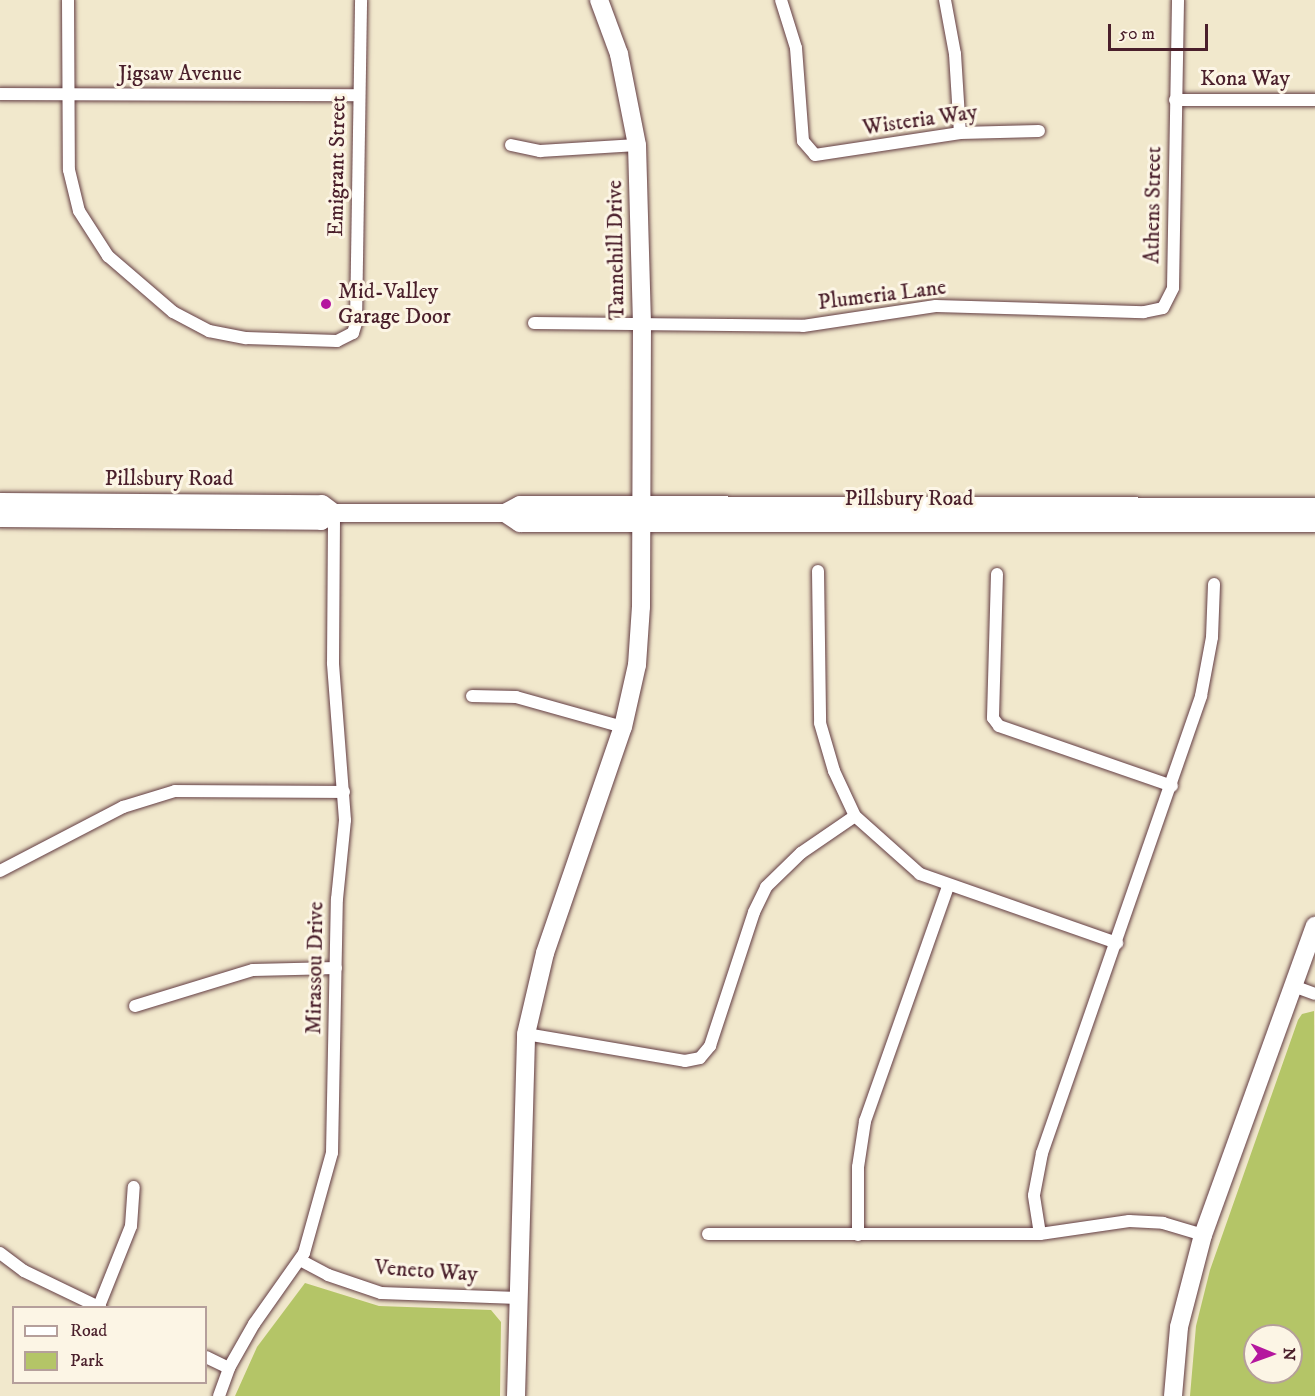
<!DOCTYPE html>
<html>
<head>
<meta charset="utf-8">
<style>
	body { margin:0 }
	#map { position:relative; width:1315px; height:1396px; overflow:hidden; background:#f1e8cc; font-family:"IM FELL DW Pica",serif }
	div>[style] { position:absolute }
	.green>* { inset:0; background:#b4c567 }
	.roads { filter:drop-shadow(0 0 2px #633d43) drop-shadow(0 0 2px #633d43) }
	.street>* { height:12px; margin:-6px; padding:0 6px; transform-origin:6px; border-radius:6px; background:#fff }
	.secondary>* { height:18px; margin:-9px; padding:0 9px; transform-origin:9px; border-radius:9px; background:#fff }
	.dots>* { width:16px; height:16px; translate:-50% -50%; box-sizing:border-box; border:3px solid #fcf5e5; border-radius:50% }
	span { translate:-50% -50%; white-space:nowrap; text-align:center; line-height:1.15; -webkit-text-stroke:6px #fcf5e5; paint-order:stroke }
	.street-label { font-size:22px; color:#4a1f2b }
	.poi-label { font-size:22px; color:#4a1f2b }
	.left { translate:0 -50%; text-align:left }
	.legend { position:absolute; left:12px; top:1306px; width:195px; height:78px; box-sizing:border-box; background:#fcf5e5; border:2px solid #b59f9b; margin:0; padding:8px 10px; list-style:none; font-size:18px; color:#4a1f2b }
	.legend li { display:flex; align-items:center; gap:12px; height:30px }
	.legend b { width:30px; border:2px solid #b59f9b }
	.north { position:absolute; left:1243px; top:1324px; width:60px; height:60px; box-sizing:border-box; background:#fcf5e5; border:2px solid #b59f9b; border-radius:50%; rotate:91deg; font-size:16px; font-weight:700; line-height:24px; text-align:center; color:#4a1f2b }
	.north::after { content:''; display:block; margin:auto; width:21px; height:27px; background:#b5179e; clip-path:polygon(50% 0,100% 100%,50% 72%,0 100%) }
	.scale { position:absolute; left:1108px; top:24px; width:100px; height:27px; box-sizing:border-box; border:3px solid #4a1f2b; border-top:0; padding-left:8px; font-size:18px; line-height:21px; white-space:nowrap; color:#4a1f2b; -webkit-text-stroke:4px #fcf5e5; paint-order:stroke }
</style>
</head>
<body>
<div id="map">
	<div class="green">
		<i style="clip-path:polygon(evenodd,1314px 1011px,1315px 1396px,1190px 1396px,1196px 1326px,1210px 1270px,1298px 1020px,1302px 1014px,1314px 1011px,1255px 1336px,1291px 1336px,1291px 1372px,1255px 1372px,1255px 1336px)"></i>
		<i style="clip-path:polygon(305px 1283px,379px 1306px,491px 1310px,501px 1322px,500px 1396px,235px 1396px,257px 1347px)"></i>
	</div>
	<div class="roads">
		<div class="street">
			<i style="left:68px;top:0;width:170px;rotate:89.7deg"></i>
			<i style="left:69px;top:170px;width:42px;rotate:76.3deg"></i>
			<i style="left:79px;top:211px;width:54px;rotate:57.2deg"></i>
			<i style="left:108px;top:256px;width:86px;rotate:40.7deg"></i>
			<i style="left:173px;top:312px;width:41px;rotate:27.8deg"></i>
			<i style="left:209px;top:331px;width:38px;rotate:11deg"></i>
			<i style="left:246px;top:338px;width:91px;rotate:1.9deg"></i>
			<i style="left:337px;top:341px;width:18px;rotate:-27deg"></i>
			<i style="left:353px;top:333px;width:10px;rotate:-73deg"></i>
			<i style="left:356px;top:323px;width:323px;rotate:-89.1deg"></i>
			<i style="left:781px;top:0;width:50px;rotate:72.6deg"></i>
			<i style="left:796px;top:48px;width:93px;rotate:85.7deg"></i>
			<i style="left:803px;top:141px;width:18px;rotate:49deg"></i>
			<i style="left:815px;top:155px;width:147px;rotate:-8.6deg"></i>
			<i style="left:960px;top:133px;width:79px;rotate:-1.5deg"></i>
			<i style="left:945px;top:0;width:55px;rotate:79.5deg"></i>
			<i style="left:955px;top:54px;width:79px;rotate:86.4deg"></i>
			<i style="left:0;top:94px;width:359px;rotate:0.2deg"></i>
			<i style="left:1175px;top:100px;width:140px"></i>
			<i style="left:511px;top:145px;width:30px;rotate:12deg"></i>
			<i style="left:540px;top:151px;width:97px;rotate:-3.5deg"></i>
			<i style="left:534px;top:323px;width:269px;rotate:0.6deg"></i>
			<i style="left:803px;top:326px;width:134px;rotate:-8.6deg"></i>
			<i style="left:936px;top:306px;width:208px;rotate:1.7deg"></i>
			<i style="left:1144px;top:312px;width:19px;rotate:-12deg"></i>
			<i style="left:1163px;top:308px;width:22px;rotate:-63deg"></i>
			<i style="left:1173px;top:288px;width:288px;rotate:-89deg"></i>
			<i style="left:818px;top:571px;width:152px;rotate:89.2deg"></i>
			<i style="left:820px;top:723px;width:50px;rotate:73.7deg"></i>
			<i style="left:834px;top:771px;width:50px;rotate:65deg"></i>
			<i style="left:997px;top:574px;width:144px;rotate:91.6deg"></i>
			<i style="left:993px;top:718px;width:10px;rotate:53deg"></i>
			<i style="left:999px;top:726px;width:183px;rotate:19.1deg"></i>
			<i style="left:472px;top:696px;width:44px;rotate:1.3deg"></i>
			<i style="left:516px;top:697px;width:111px;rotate:15.7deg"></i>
			<i style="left:0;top:871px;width:139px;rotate:-27.5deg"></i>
			<i style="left:123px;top:807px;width:54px;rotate:-17.1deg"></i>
			<i style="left:175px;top:791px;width:169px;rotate:0.3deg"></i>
			<i style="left:1293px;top:986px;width:23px;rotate:20deg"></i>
			<i style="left:135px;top:1006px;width:123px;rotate:-17deg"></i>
			<i style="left:253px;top:970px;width:83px;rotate:-1.4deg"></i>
			<i style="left:526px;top:1034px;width:161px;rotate:9.6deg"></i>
			<i style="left:685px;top:1061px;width:15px;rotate:-11deg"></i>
			<i style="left:700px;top:1058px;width:16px;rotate:-50deg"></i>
			<i style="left:710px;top:1046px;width:141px;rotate:-71.8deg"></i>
			<i style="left:754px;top:912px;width:28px;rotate:-64deg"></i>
			<i style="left:766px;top:887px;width:49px;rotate:-44.2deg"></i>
			<i style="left:801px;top:853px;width:65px;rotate:-34.4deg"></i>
			<i style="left:855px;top:816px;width:87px;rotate:41.7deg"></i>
			<i style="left:920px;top:874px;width:209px;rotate:19.3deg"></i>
			<i style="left:708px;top:1234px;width:332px"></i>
			<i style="left:1040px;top:1234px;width:90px;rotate:-8.3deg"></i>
			<i style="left:1129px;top:1221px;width:34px;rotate:3deg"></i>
			<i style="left:1163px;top:1223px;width:42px;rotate:16.7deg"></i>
			<i style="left:1040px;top:1234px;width:39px;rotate:-99deg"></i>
			<i style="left:1034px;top:1195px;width:43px;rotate:-79.2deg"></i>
			<i style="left:1042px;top:1153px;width:484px;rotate:-70.8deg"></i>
			<i style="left:1201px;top:696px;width:60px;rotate:-79.4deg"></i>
			<i style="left:1212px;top:637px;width:53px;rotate:-87.8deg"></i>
			<i style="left:858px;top:1235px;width:68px;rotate:-90deg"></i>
			<i style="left:858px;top:1167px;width:47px;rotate:-81.3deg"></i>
			<i style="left:865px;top:1121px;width:248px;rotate:-70.5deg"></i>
			<i style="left:0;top:1253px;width:30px;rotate:37deg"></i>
			<i style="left:24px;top:1271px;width:85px;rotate:25.7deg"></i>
			<i style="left:300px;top:1260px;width:32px;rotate:28deg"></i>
			<i style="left:328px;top:1275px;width:56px;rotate:18.8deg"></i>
			<i style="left:381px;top:1293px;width:137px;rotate:2.1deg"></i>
			<i style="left:99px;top:1306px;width:86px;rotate:-68.2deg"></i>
			<i style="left:131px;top:1226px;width:39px;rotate:-86deg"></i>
			<i style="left:206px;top:1357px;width:25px;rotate:26deg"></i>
			<i style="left:219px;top:1396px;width:30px;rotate:-70deg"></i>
			<i style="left:229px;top:1368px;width:51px;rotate:-60.4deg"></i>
			<i style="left:254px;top:1324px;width:87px;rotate:-54.8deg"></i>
			<i style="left:304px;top:1253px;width:104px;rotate:-74.4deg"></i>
			<i style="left:332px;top:1153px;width:254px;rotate:-88.9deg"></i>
			<i style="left:337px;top:899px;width:79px;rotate:-84.2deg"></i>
			<i style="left:345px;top:820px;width:157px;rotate:-94.4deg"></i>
			<i style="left:333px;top:663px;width:150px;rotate:-89.6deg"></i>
		</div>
		<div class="secondary">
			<i style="left:0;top:502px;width:322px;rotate:0.4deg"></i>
			<i style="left:322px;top:504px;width:15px;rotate:37deg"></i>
			<i style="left:505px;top:513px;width:18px;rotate:34deg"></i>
			<i style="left:520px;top:523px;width:795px"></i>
			<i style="left:0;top:518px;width:321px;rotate:0.5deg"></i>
			<i style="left:321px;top:521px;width:15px;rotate:-32deg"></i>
			<i style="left:334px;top:513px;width:171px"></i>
			<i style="left:505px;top:513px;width:17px;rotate:-28deg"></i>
			<i style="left:520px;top:505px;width:795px;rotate:0.14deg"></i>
			<i style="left:516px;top:1396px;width:362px;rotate:-88.4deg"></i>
			<i style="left:526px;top:1034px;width:83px;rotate:-76.8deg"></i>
			<i style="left:545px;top:953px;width:239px;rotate:-71deg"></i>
			<i style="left:623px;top:727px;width:64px;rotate:-77.3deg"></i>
			<i style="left:637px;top:665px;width:58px;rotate:-86.1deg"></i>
			<i style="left:641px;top:607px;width:283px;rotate:-89.8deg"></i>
			<i style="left:642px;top:324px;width:179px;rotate:-91.6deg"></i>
			<i style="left:637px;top:145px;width:93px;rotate:-101.2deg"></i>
			<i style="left:619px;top:54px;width:58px;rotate:-110.3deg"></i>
			<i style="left:1173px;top:1396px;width:69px;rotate:-85deg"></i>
			<i style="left:1179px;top:1327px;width:95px;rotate:-75.4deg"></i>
			<i style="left:1203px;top:1235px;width:329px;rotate:-70.1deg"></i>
		</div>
	</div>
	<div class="dots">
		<i style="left:326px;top:304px;background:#b5179e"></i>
	</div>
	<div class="street-label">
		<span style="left:180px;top:74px">Jigsaw Avenue</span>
		<span style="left:1245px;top:79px">Kona Way</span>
		<span style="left:920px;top:120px;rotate:-8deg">Wisteria Way</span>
		<span style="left:337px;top:166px;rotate:-89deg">Emigrant Street</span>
		<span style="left:1153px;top:205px;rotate:-89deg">Athens Street</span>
		<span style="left:616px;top:250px;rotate:-91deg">Tannehill Drive</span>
		<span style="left:882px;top:295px;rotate:-7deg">Plumeria Lane</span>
		<span style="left:169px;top:479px">Pillsbury Road</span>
		<span style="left:909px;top:499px">Pillsbury Road</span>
		<span style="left:315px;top:968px;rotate:-89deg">Mirassou Drive</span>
		<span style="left:426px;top:1271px;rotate:4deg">Veneto Way</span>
	</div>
	<div class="poi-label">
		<span class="left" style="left:338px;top:304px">Mid-Valley<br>Garage Door</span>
	</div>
	<ul class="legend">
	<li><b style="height:8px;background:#fff"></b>Road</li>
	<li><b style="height:16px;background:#b4c567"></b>Park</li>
	</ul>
	<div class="north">N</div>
	<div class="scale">50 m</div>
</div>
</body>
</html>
